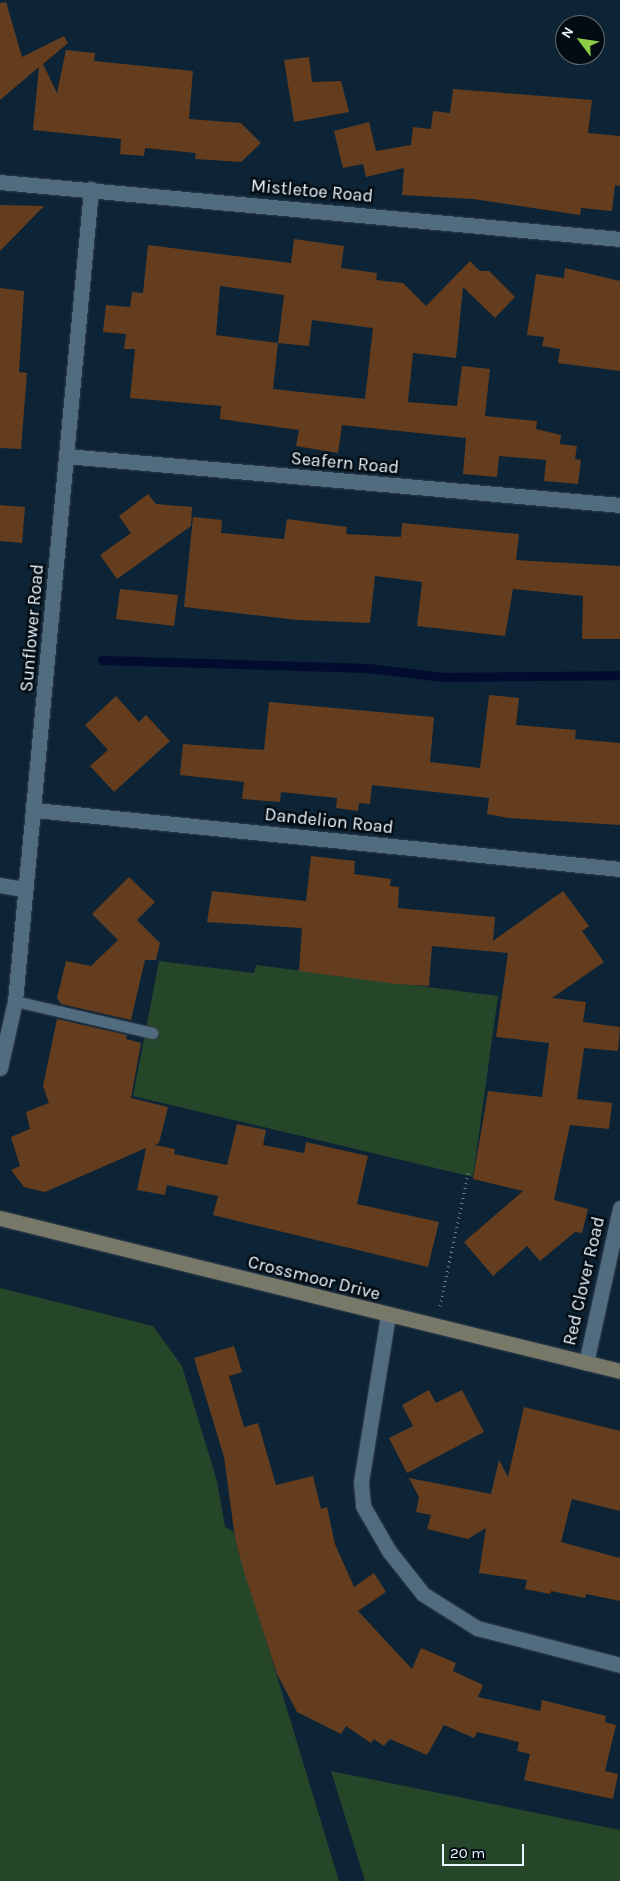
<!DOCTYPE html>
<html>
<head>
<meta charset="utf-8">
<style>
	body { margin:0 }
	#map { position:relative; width:620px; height:1881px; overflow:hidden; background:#0c2435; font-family:Karla,sans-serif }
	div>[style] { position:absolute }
	.green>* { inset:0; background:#26462a }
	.stream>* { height:9px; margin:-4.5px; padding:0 4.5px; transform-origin:4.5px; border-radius:4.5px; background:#020c2e }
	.building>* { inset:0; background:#643d1f }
	.path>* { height:3px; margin-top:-1.5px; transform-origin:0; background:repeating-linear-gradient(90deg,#6a7d8b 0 1px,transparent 0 5px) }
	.roads { filter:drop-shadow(0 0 1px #333f4e) drop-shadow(0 0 1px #333f4e) }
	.lane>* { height:11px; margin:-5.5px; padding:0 5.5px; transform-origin:5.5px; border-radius:5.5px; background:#516b7f }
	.street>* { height:15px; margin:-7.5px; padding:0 7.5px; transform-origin:7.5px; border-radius:7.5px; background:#516b7f }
	.secondary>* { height:15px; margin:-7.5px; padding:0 7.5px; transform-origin:7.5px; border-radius:7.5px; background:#787868 }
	span { translate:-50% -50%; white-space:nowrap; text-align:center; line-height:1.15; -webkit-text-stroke:5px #040c13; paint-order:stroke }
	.street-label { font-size:18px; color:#eaf6ff }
	.north { position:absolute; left:555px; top:15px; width:50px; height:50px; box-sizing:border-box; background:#040c13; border:1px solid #606a71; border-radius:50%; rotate:301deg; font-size:14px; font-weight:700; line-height:20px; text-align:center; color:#eaf6ff }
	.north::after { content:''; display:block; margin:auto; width:18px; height:22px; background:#8bce46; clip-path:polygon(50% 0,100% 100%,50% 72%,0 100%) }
	.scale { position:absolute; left:442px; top:1844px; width:82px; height:22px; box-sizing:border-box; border:2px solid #eaf6ff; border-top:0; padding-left:6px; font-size:15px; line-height:18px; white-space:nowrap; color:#eaf6ff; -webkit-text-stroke:4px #040c13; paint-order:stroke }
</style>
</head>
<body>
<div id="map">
	<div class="green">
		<i style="clip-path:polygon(159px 961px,254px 973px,256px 965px,498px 996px,473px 1177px,133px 1096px)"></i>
		<i style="clip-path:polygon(0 1288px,153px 1326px,182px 1366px,217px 1481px,225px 1527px,233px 1531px,339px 1881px,0 1881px)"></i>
		<i style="clip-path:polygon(331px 1771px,620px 1830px,620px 1881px,365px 1881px)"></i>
	</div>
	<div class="stream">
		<i style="left:102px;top:660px;width:266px;rotate:1.7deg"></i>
		<i style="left:368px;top:668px;width:75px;rotate:6.9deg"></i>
		<i style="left:442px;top:677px;width:178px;rotate:-0.6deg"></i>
	</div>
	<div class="building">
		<i style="clip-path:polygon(6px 2px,22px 57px,64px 36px,68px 43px,43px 64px,57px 93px,66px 50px,95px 53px,94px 61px,193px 71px,189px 119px,241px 123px,261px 143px,241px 162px,195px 159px,196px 153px,145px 148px,144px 156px,120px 154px,121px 139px,33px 130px,39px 67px,0 100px,0 3px)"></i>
		<i style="clip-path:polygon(309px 57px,312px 82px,341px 81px,349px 112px,294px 122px,284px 60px)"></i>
		<i style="clip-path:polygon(453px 89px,592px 100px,588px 133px,620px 136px,620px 186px,615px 185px,612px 211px,581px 208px,580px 215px,473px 199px,402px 195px,404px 168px,366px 177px,363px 164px,343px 168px,334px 131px,369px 122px,376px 151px,411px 145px,413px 127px,431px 129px,433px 111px,450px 113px)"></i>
		<i style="clip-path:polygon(0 205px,44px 206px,0 251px)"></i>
		<i style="clip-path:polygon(evenodd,294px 239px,344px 246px,341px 268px,377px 273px,376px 280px,403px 283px,426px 306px,470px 261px,480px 271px,489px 271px,515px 297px,495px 318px,463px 287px,456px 358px,413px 353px,408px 402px,457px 406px,462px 366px,490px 369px,485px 416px,537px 421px,536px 429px,561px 435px,560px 444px,577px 446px,575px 459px,581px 460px,578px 484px,544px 481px,546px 460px,499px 456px,497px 477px,463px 474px,466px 438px,342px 425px,338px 453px,296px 446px,299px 430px,220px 419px,221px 406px,130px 398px,135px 349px,124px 349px,126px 334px,103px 332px,106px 305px,130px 307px,132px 292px,143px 293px,148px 245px,291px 263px,294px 239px,220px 286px,284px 295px,278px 343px,216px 335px,220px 286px,294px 239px,312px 320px,373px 328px,365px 399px,273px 389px,278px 343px,309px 346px,312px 320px)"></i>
		<i style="clip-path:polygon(565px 268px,620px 281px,620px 371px,558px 363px,560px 349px,542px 346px,544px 337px,527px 335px,536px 274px,564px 278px)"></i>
		<i style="clip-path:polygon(0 288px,24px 291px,19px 372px,27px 373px,21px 449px,0 448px)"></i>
		<i style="clip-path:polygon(148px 494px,156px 504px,192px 507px,191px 526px,117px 579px,100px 555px,131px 533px,119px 516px)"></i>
		<i style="clip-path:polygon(0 505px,25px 507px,22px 543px,0 541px)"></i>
		<i style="clip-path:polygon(193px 517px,222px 520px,221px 533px,284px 539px,287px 519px,347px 527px,346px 534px,401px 537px,402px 523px,519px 534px,516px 560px,620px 566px,620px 639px,582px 639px,583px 596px,513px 589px,505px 636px,417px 626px,422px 582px,375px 576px,370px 623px,298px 620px,184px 607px)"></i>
		<i style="clip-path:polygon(120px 589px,178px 595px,174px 626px,116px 619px)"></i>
		<i style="clip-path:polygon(489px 695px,519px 698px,516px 725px,576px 730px,575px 739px,620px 743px,620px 825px,508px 818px,487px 814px,489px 798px,372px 785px,370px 804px,359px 803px,358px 811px,336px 808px,337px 798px,281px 792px,280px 802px,242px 799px,244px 782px,180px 775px,183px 744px,264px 750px,269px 702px,434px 717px,430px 762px,480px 768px)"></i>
		<i style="clip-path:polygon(116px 696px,139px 722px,146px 715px,170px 741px,114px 792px,90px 766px,108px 750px,85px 725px)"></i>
		<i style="clip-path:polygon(311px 856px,355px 861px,354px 874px,391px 879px,390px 886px,399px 887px,398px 908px,495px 917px,493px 941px,563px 891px,589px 926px,582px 931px,604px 962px,552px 998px,586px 1002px,583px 1022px,620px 1027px,618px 1051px,584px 1048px,577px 1099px,612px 1103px,609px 1129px,570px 1125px,554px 1200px,588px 1209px,582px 1233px,575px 1232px,540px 1261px,527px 1246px,493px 1276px,464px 1242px,523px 1191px,473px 1179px,488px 1091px,542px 1097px,549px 1043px,496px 1037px,508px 953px,432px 946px,429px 986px,397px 984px,299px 971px,302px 928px,207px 922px,212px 891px,306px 901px)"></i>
		<i style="clip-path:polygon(129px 877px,155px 902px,137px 920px,160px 943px,156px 960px,145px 960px,131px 1020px,61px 1004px,57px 998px,66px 961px,91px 966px,118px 940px,92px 914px)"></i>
		<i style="clip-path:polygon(57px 1019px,127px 1035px,126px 1039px,141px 1043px,131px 1098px,168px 1107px,159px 1143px,155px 1145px,175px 1149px,174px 1154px,227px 1165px,237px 1124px,266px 1130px,263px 1145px,304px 1153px,306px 1142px,368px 1156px,357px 1204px,439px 1222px,428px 1267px,213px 1215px,218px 1196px,167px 1185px,165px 1195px,137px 1190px,146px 1148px,45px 1192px,24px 1187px,11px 1170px,20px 1166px,11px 1137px,30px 1129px,26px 1112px,49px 1103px,43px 1086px)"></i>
		<i style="clip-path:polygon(234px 1346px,242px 1372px,229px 1376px,244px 1427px,258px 1423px,276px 1485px,313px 1476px,321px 1509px,327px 1507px,335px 1544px,354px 1587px,374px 1573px,386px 1592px,358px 1611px,412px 1669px,421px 1648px,456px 1663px,453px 1671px,483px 1685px,478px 1697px,540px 1711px,542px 1700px,606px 1716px,605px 1722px,616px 1725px,605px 1771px,618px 1774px,613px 1799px,524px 1780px,530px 1754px,517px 1751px,519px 1742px,477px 1732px,474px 1738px,444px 1725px,427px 1755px,390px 1739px,384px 1746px,374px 1739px,371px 1743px,346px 1726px,341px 1734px,297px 1712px,277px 1674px,245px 1575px,235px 1538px,224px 1457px,194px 1358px)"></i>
		<i style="clip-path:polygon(429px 1390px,436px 1403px,462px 1390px,484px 1432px,407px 1473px,389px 1438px,413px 1426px,402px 1405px)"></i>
		<i style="clip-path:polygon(524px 1407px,620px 1431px,620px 1511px,572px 1499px,561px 1542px,620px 1558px,620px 1601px,586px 1594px,585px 1598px,551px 1591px,550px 1594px,525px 1589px,527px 1580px,479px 1573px,486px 1528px,468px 1539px,427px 1529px,431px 1515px,416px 1512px,419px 1497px,409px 1478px,491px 1494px,499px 1460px,508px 1477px)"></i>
	</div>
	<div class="path">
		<i style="left:440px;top:1306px;width:139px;rotate:-78deg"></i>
	</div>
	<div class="roads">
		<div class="lane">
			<i style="left:15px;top:1001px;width:141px;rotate:13.1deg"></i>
		</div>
		<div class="street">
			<i style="left:0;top:182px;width:623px;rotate:5.25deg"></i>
			<i style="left:66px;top:456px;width:556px;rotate:5.05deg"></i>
			<i style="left:35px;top:810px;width:588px;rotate:5.76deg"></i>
			<i style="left:0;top:885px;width:23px;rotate:10deg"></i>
			<i style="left:0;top:1068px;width:69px;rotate:-77.4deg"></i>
			<i style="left:15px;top:1001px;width:816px;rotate:-84.65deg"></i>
			<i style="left:388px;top:1315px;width:169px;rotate:99.2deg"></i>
			<i style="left:361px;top:1482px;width:24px;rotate:85deg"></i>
			<i style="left:363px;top:1506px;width:52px;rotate:60deg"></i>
			<i style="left:389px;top:1551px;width:55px;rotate:51.7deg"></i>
			<i style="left:423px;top:1594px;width:64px;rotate:32.2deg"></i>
			<i style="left:477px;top:1628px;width:148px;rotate:14.5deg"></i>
			<i style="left:586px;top:1363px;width:159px;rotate:-77.6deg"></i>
		</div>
		<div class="secondary">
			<i style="left:0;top:1218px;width:639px;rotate:13.86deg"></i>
		</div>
	</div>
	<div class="street-label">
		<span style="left:312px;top:191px;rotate:5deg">Mistletoe Road</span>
		<span style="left:345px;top:463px;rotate:5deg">Seafern Road</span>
		<span style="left:32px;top:628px;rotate:-85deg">Sunflower Road</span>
		<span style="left:329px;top:821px;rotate:6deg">Dandelion Road</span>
		<span style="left:314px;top:1278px;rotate:14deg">Crossmoor Drive</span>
		<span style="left:584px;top:1281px;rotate:-77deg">Red Clover Road</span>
	</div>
	<div class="north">N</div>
	<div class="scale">20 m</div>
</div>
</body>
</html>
